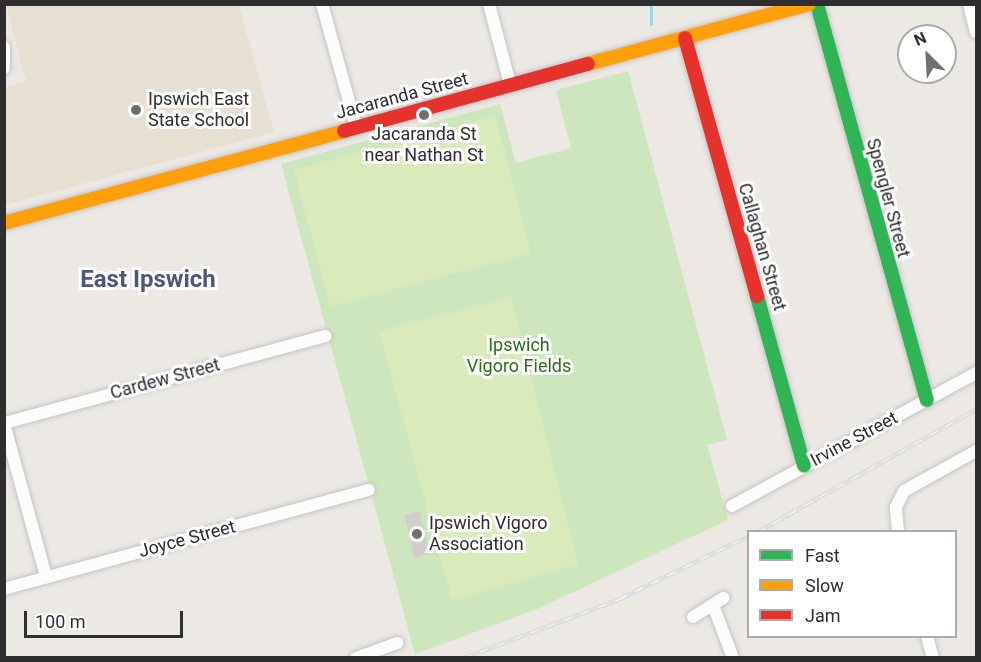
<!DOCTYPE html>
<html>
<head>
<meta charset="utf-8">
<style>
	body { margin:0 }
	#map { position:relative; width:981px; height:662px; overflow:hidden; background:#ece8e4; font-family:Roboto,sans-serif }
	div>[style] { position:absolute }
	.education>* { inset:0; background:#e6e0d3 }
	.green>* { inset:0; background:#cee6be }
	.pitch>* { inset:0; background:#d9eabb }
	.stream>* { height:3px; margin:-1.5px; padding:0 1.5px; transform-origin:1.5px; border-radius:1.5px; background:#99d6ec }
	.building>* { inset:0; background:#d1cecb }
	.roads { filter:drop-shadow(0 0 2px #c5c4c5) drop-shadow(0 0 2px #c5c4c5) }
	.street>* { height:12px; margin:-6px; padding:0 6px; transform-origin:6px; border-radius:6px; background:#fcfcfb }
	.fast>* { height:14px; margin:-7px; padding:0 7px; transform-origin:7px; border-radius:7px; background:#30b455 }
	.slow>* { height:14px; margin:-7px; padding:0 7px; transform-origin:7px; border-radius:7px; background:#ff9f0a }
	.jam>* { height:14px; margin:-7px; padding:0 7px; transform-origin:7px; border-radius:7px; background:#e5322d }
	.rail>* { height:5px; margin-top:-2.5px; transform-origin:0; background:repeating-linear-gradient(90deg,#fff 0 9px,#dfdfe1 0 18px); box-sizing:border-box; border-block:2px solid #dfdfe1 }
	.dots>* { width:16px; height:16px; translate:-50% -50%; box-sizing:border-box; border:3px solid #fff; border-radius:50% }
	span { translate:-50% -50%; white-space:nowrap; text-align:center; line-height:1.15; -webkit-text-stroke:6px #fff; paint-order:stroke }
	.street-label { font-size:18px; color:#2e2e2e }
	.poi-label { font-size:18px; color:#2e2e2e }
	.left { translate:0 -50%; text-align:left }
	.park-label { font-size:18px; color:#2c6e1b }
	.district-label { font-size:24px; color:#4d5680; font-weight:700 }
	.frame { position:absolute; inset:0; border:6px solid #2e2e2e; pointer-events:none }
	.legend { position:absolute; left:747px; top:530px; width:210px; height:108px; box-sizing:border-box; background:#fff; border:2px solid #ababab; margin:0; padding:8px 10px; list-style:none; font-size:18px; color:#2e2e2e }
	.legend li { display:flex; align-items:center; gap:12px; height:30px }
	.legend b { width:30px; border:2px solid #ababab }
	.north { position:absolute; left:897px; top:24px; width:60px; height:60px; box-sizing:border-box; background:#fff; border:2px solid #ababab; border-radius:50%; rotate:336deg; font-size:16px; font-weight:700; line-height:24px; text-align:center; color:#2e2e2e }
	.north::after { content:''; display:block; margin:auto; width:21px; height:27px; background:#706f6e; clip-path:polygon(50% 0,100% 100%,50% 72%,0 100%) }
	.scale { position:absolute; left:24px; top:611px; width:159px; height:27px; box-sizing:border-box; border:3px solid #2e2e2e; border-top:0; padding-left:8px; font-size:18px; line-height:21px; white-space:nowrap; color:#2e2e2e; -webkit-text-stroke:4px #fff; paint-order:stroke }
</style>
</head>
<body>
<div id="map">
	<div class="education">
		<i style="clip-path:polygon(6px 5px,239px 5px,274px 132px,5px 205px,5px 87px,26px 81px)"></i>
	</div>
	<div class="green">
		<i style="clip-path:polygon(628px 71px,727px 440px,707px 445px,728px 520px,535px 610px,415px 654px,281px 164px,500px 104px,516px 163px,571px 148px,556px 90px)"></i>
	</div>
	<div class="pitch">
		<i style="clip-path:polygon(495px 116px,531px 253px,330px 306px,294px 170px)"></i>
		<i style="clip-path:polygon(511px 298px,578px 564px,452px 600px,379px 331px)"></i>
	</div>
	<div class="stream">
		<i style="left:651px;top:4px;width:20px;rotate:90deg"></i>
	</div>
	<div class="building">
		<i style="clip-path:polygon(420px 511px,430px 554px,414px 558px,404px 515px)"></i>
	</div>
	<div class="roads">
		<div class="street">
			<i style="left:322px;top:4px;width:128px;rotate:74.5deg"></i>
			<i style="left:489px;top:4px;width:83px;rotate:75.3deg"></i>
			<i style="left:969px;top:4px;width:29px;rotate:76deg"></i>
			<i style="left:4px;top:47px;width:21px;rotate:90deg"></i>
			<i style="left:4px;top:423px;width:160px;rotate:74.7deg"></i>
			<i style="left:5px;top:423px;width:332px;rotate:-15.2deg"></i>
			<i style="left:732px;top:506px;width:278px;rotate:-28.6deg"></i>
			<i style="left:898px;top:532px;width:25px;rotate:-95deg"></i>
			<i style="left:896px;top:507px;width:18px;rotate:-63deg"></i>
			<i style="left:904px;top:491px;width:82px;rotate:-29.1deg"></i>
			<i style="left:4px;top:589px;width:378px;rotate:-15.2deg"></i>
			<i style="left:713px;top:605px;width:57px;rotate:69.3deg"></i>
			<i style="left:693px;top:617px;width:36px;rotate:-32deg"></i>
			<i style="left:927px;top:636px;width:23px;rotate:75deg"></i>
			<i style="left:356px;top:658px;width:44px;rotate:-20.1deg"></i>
		</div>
		<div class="fast">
			<i style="left:817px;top:4px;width:411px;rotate:74.5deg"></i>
			<i style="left:757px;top:296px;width:176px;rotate:74.5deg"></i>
		</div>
		<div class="slow">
			<i style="left:588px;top:64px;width:229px;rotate:-15.2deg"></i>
			<i style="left:4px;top:223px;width:352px;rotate:-15.1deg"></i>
		</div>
		<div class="jam">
			<i style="left:685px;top:38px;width:268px;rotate:74.4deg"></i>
			<i style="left:344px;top:131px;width:253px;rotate:-15.4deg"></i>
		</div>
	</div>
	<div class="rail">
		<i style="left:757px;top:532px;width:251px;rotate:-29.3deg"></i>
		<i style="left:463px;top:658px;width:167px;rotate:-20.7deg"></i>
		<i style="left:619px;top:599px;width:144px;rotate:-26deg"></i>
	</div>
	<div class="dots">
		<i style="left:136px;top:110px;background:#706f6e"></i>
		<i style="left:424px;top:115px;background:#706f6e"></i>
		<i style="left:417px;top:534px;background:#706f6e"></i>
	</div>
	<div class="street-label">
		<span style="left:402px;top:96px;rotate:-15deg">Jacaranda Street</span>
		<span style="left:888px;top:198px;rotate:75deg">Spengler Street</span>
		<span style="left:762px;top:247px;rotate:74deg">Callaghan Street</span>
		<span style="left:165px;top:379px;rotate:-15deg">Cardew Street</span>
		<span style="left:854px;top:439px;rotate:-28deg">Irvine Street</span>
		<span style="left:187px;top:539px;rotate:-15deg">Joyce Street</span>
	</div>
	<div class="poi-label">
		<span class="left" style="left:148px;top:110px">Ipswich East<br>State School</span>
		<span style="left:424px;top:145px">Jacaranda St<br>near Nathan St</span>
		<span class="left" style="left:429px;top:534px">Ipswich Vigoro<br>Association</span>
	</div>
	<div class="park-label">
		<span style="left:519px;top:356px">Ipswich<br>Vigoro Fields</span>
	</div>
	<div class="district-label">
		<span style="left:148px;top:280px">East Ipswich</span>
	</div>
	<div class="frame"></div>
	<ul class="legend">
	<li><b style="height:8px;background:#30b455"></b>Fast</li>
	<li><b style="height:8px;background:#ff9f0a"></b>Slow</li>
	<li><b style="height:8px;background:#e5322d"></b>Jam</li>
	</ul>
	<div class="north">N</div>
	<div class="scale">100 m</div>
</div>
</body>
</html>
